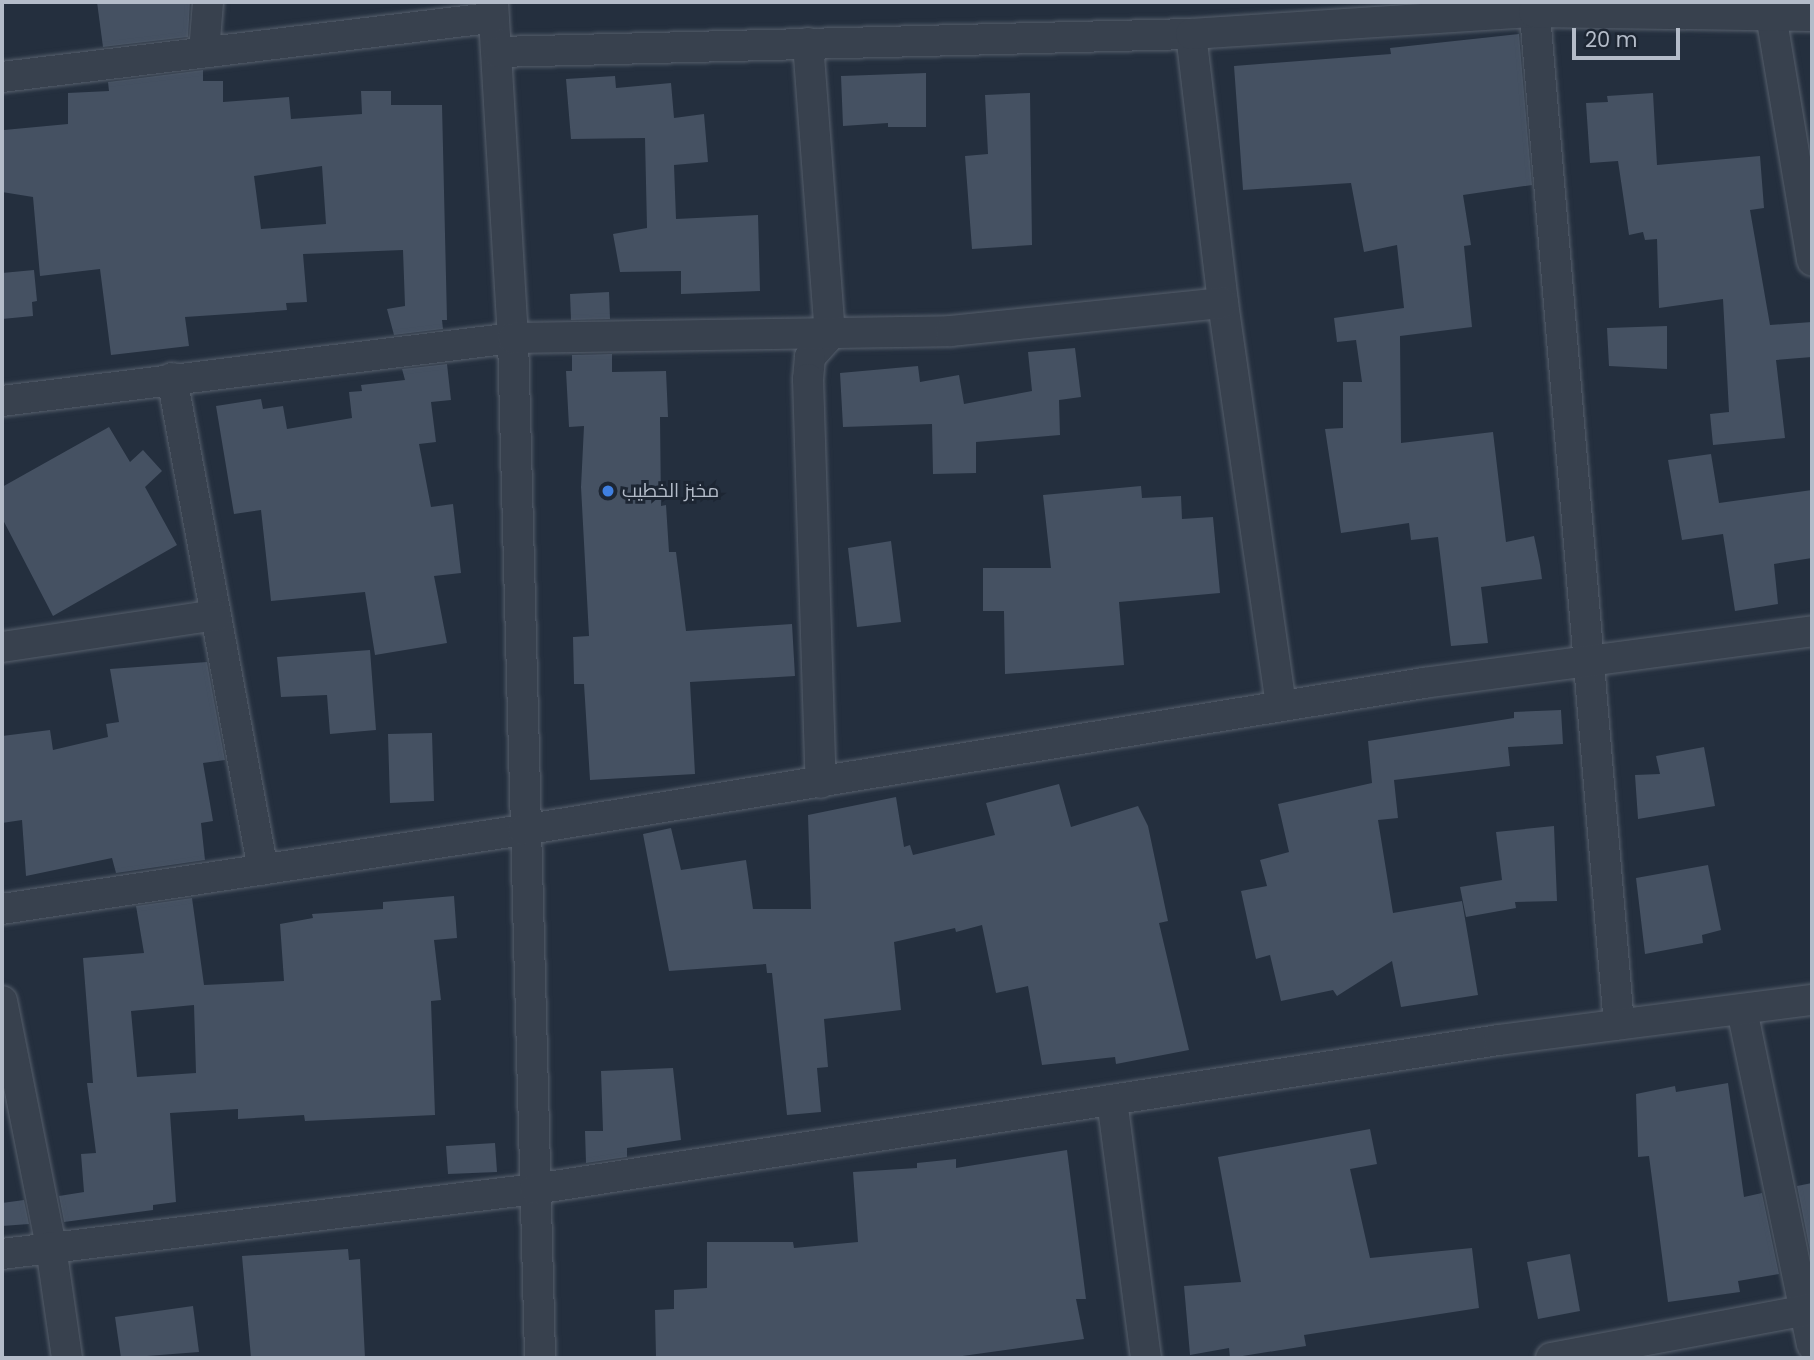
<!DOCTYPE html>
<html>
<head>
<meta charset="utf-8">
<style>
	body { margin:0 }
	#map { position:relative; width:1814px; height:1360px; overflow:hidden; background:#242f3e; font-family:Poppins,Cairo,sans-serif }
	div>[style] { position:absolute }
	.building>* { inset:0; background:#455162 }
	.roads { filter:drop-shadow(0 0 2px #565f6c) drop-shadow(0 0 2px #565f6c) }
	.minor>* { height:30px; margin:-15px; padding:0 15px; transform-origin:15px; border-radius:15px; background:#38414e }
	.dots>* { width:19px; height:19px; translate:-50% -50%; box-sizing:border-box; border:4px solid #1d2633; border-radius:50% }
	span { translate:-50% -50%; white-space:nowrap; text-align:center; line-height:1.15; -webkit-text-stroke:6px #1d2633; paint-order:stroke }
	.poi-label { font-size:19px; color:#b4bcc9 }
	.left { translate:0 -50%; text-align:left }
	.frame { position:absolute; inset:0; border:4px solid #b4bcc9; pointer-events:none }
	.scale { position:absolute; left:1572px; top:28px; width:108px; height:32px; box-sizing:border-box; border:4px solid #b4bcc9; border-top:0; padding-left:9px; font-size:21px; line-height:24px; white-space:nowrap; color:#b4bcc9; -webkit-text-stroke:5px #1d2633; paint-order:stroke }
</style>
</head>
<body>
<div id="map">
	<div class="building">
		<i style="clip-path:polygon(97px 2px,190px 2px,188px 37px,103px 47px)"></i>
		<i style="clip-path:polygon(1519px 34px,1532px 185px,1463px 195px,1471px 245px,1464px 246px,1472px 327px,1400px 336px,1401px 443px,1493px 432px,1506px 542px,1534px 536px,1540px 565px,1542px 579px,1481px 587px,1488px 643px,1451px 646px,1438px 537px,1411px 540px,1409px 523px,1341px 533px,1325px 429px,1343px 428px,1343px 382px,1362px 382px,1356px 340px,1337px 342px,1334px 318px,1404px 308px,1397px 245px,1364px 252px,1351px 183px,1243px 190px,1234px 66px,1391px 54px,1390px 48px)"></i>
		<i style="clip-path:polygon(evenodd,203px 70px,203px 81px,223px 81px,223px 102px,289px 97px,291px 119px,362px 114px,361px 91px,391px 91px,391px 105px,442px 105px,447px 320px,442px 320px,443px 329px,394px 335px,387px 309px,405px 306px,403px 250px,303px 254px,307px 302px,286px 303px,287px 310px,185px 317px,189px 346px,111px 355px,100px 269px,40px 276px,33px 197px,2px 192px,4px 130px,68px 124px,68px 93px,109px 91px,108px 82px,203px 70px,322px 166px,326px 224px,261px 229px,254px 176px,322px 166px)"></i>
		<i style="clip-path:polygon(926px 73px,926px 127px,888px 127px,888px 123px,843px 126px,841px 76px)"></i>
		<i style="clip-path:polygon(615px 76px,616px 88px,671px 83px,674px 118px,704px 114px,708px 162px,674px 165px,676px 219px,758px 215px,760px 291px,681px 294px,681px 271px,620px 272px,613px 234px,647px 228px,645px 138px,571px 139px,566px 79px)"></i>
		<i style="clip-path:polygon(1030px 93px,1032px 245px,972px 249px,965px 156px,988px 154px,985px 95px)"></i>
		<i style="clip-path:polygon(1653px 93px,1657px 165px,1760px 156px,1764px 208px,1750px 210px,1770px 325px,1812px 322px,1812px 357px,1776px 360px,1785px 438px,1713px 445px,1710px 414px,1729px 412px,1723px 299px,1659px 308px,1657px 239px,1645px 240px,1643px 232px,1629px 235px,1618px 161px,1590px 163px,1586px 103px,1608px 102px,1607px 96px)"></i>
		<i style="clip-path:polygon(34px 270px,37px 301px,32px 302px,33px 316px,2px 319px,2px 273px)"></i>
		<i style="clip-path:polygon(609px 292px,610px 319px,571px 320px,570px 294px)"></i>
		<i style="clip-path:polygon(1667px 326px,1667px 369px,1609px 366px,1607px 328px)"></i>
		<i style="clip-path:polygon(1075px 348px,1081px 397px,1059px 400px,1060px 435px,976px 442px,976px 473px,933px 474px,932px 424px,843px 427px,840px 373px,918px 366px,920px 382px,959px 375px,964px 404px,1032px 391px,1028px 352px)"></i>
		<i style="clip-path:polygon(612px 354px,612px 372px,666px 371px,668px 417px,660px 417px,661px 506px,666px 505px,669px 552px,676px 552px,686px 631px,792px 624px,795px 676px,690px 682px,695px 774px,590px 780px,584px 684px,574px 684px,573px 637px,589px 636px,581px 487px,584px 426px,569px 427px,566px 371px,572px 371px,572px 355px)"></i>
		<i style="clip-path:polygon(447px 364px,451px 400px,431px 402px,436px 442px,419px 444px,431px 507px,453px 504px,461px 573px,434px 576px,447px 643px,375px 655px,365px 592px,271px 601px,261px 510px,234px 514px,216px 406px,261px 399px,263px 409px,283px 406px,287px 429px,352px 418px,349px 392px,362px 391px,361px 385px,405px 380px,402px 369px)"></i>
		<i style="clip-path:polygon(109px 427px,130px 462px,143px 450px,162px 471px,145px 487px,177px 545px,53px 616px,2px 518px,2px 487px)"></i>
		<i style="clip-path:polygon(1711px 454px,1719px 503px,1812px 490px,1812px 558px,1774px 564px,1778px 604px,1735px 611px,1723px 534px,1682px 540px,1668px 460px)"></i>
		<i style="clip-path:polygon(1141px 486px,1142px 498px,1181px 496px,1182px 519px,1213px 517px,1220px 593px,1119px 602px,1124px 665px,1005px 674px,1004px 611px,983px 611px,983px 568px,1051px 568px,1043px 495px)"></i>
		<i style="clip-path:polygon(891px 541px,901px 622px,857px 627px,848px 548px)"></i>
		<i style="clip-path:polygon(370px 650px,376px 730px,330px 734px,327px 695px,281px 697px,277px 657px)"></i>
		<i style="clip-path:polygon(207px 662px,225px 760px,203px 763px,213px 821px,201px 823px,205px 860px,116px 873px,112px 858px,26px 876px,22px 820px,2px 823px,2px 736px,50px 730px,53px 750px,108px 737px,106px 724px,119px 722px,110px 669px)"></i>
		<i style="clip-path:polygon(1561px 710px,1563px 744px,1508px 747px,1510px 766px,1394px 780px,1398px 818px,1378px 820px,1393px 913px,1462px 901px,1478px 995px,1401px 1007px,1392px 961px,1337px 996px,1333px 990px,1281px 1001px,1270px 955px,1256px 959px,1241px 891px,1267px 886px,1260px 860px,1289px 852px,1278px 804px,1372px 783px,1368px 741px,1514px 718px,1514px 712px)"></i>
		<i style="clip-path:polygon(432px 733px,434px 801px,390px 803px,388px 734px)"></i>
		<i style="clip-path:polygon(1704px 747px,1715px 806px,1638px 819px,1635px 775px,1660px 774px,1656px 756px)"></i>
		<i style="clip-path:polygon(1059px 784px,1071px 827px,1138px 806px,1148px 826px,1168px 921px,1159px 923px,1189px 1050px,1116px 1064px,1115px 1057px,1042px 1065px,1028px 986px,996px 993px,982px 925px,956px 932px,955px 928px,894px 942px,901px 1010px,824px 1019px,828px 1067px,817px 1068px,821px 1112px,787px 1115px,772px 973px,767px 973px,766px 964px,669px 971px,643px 834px,671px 828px,681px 870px,746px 860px,753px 909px,811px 909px,808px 815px,896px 797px,904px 847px,910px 845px,913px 855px,995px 835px,986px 803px)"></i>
		<i style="clip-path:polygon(1554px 826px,1557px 901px,1515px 902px,1516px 908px,1466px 917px,1460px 887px,1502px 880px,1496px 832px)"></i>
		<i style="clip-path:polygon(1708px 865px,1721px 930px,1702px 935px,1703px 943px,1645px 954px,1636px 878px)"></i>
		<i style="clip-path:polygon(evenodd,454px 896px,457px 938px,434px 940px,441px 1000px,431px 1001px,435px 1115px,305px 1121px,304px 1115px,238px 1119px,238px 1109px,170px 1113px,176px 1202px,153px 1205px,153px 1210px,64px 1222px,59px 1196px,84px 1192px,81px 1154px,96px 1153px,87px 1083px,93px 1083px,83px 958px,144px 953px,136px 906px,192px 898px,204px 985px,284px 981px,280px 924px,313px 918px,312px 914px,383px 909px,383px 902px,454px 896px,194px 1005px,196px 1073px,137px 1077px,131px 1011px,194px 1005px)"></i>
		<i style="clip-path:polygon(673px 1068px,681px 1140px,627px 1148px,627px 1157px,586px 1163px,585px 1131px,603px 1131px,601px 1071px)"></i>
		<i style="clip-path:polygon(1728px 1083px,1744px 1197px,1762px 1193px,1779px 1274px,1738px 1281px,1740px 1292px,1668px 1302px,1649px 1156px,1638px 1157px,1636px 1094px,1675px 1086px,1676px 1092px)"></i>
		<i style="clip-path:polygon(1370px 1129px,1377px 1164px,1350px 1169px,1370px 1258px,1472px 1248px,1479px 1308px,1304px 1335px,1306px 1346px,1230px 1358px,1229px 1348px,1190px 1355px,1184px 1286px,1241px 1282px,1218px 1157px)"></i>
		<i style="clip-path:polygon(495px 1143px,497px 1172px,448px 1174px,446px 1146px)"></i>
		<i style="clip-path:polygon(1067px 1150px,1086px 1299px,1076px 1299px,1084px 1339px,948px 1358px,656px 1358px,655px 1310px,674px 1309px,674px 1290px,707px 1288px,707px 1242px,793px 1242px,794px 1248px,858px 1242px,853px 1172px,917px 1168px,917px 1163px,956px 1159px,956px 1168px)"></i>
		<i style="clip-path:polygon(1812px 1183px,1812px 1261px,1797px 1186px)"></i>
		<i style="clip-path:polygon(24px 1200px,29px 1224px,2px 1226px,2px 1203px)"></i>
		<i style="clip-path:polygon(348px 1249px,349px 1260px,360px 1259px,365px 1358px,251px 1358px,242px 1256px)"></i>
		<i style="clip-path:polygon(1570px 1254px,1580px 1311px,1538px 1319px,1527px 1262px)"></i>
		<i style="clip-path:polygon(193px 1306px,199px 1352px,121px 1358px,115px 1317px)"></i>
	</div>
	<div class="roads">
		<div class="minor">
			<i style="left:493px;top:2px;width:337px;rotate:86.6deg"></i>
			<i style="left:513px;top:338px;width:1020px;rotate:88.48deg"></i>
			<i style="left:1534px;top:2px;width:1026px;rotate:85.25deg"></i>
			<i style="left:1771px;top:15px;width:249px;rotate:80.5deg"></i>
			<i style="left:1191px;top:34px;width:271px;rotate:83.2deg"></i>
			<i style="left:1223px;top:303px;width:407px;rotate:81.8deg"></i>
			<i style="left:808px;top:43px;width:293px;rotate:85.7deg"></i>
			<i style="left:830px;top:335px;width:30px;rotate:132deg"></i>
			<i style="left:810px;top:357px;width:22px;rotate:95deg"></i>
			<i style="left:808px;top:379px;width:404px;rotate:88.2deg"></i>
			<i style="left:204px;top:52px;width:50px;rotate:-85.4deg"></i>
			<i style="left:498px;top:52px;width:693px;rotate:-1.49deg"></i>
			<i style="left:1191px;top:34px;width:344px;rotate:-3.7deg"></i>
			<i style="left:1534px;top:12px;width:278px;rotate:0.8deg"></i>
			<i style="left:2px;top:77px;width:495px;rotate:-6.9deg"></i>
			<i style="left:172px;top:378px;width:500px;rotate:79.52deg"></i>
			<i style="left:2px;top:401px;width:515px;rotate:-7.03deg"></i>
			<i style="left:513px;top:338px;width:438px;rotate:-0.9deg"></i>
			<i style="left:951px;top:331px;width:273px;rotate:-5.9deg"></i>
			<i style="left:2px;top:647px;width:216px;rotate:-8.5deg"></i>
			<i style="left:2px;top:909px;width:527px;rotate:-8.62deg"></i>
			<i style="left:523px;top:830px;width:913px;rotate:-9.27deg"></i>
			<i style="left:1424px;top:683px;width:391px;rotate:-7.6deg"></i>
			<i style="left:2px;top:1001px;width:251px;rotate:78.7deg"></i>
			<i style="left:51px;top:1247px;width:112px;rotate:81.8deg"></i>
			<i style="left:1742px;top:1010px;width:342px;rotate:78.2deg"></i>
			<i style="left:1112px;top:1100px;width:260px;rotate:82.5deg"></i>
			<i style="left:2px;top:1254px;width:537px;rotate:-6.95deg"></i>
			<i style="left:535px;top:1189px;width:975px;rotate:-8.79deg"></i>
			<i style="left:1499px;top:1040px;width:316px;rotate:-7.3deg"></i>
			<i style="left:1551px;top:1358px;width:266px;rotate:-10.6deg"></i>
		</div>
	</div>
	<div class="dots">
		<i style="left:608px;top:491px;background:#3f7fe0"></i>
	</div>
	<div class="poi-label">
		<span class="left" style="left:622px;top:491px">مخبز الخطيب</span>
	</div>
	<div class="frame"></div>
	<div class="scale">20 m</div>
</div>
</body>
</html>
